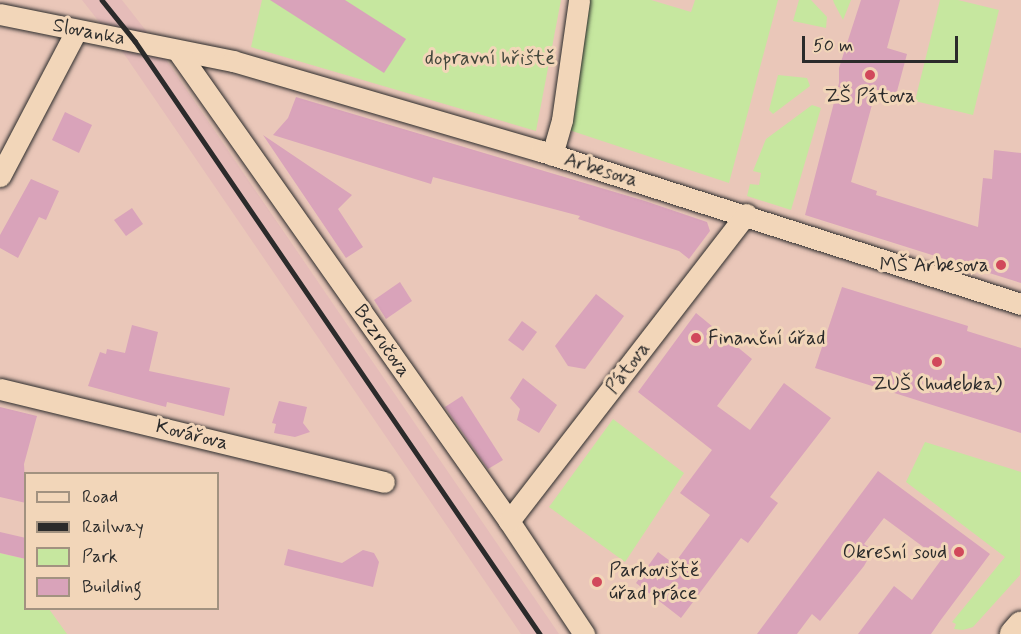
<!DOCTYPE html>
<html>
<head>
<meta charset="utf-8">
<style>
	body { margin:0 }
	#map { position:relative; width:1021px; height:634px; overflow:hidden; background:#eac7b9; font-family:Mynerve,sans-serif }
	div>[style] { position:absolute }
	.built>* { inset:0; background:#e5bcb9 }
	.green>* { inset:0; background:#c6e79f }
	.building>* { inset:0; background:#d9a3ba }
	.roads { filter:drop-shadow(0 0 2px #2b2b2b) drop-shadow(0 0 2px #2b2b2b) }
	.minor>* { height:21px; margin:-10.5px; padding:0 10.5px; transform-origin:10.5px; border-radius:10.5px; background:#f2d6b9 }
	.secondary>* { height:28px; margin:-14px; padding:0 14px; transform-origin:14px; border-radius:14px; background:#f2d6b9 }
	.rail>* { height:4.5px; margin:-2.25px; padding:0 2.25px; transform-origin:2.25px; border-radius:2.25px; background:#2b2b2b }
	.dots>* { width:16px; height:16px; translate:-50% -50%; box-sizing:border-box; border:3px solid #f2d6b9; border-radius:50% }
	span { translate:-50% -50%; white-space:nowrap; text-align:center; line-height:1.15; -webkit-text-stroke:6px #f2d6b9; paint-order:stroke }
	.street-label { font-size:20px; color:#2b2b2b }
	.park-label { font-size:20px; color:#42473c }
	.poi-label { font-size:20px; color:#2b2b2b }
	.right { translate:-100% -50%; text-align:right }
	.left { translate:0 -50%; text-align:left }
	.legend { position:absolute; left:24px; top:472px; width:195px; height:138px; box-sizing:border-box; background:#f2d6b9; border:2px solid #a29280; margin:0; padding:8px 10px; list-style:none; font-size:18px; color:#2b2b2b }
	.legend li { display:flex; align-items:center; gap:12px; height:30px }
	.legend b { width:30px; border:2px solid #a29280 }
	.scale { position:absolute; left:802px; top:36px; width:156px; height:27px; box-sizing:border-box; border:3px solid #2b2b2b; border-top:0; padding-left:8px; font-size:18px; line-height:21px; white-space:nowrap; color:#2b2b2b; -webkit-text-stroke:4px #f2d6b9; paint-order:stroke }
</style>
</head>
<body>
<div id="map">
	<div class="built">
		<i style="clip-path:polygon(82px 0,122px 0,147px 32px,559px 634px,521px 634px,122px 51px)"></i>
	</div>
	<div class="green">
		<i style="clip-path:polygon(262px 0,561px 0,536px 131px,251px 47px)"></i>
		<i style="clip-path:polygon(587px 0,651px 0,691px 12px,695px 0,778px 0,729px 183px,566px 129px)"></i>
		<i style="clip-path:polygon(799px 0,811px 0,827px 17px,826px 28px,793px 21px)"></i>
		<i style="clip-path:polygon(833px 0,851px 0,843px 20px,834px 3px)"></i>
		<i style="clip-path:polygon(940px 0,958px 0,999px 10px,973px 115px,915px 101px)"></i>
		<i style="clip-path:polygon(778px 75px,807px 78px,810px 86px,773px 114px,769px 110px)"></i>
		<i style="clip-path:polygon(812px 105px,821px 108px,791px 210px,747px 196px,750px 184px,759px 185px,761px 173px,753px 171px,766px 139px)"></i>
		<i style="clip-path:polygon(613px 419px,684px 473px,625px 562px,549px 507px)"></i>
		<i style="clip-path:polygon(925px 442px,1021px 472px,1020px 575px,973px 627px,963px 630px,954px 629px,956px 624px,952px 622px,1005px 557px,906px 482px)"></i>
		<i style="clip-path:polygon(0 553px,25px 559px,26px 608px,49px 609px,67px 634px,0 634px)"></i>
	</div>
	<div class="building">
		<i style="clip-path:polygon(270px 0,345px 0,406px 39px,384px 73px)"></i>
		<i style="clip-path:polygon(861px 0,900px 0,887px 48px,907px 54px,896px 95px,876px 90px,851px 182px,877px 191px,876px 195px,978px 227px,983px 178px,992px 179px,994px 150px,1021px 153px,1021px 283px,805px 215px,839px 83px,839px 68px)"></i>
		<i style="clip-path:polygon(296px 97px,645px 201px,707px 222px,710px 231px,689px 259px,679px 251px,578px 219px,580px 216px,433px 177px,431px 184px,273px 135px,288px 118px)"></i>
		<i style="clip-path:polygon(65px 112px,92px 125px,79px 153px,52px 140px)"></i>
		<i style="clip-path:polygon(263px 135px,352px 195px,338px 209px,363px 247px,346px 258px)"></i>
		<i style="clip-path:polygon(31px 179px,59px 191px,46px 220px,39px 217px,18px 258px,0 248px,0 235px)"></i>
		<i style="clip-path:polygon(132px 208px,143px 224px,126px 236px,114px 220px)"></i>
		<i style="clip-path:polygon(400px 282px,412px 301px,386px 319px,374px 300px)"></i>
		<i style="clip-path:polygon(842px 287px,968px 326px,967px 331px,1021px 348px,1021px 433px,815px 368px)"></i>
		<i style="clip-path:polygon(596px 294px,624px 316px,585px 369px,568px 366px,555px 346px)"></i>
		<i style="clip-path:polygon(696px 313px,752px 359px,717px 406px,750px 430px,784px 383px,831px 418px,770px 497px,778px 503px,748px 543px,741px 538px,681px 618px,636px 583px,658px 552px,674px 564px,710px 515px,680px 493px,712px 450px,638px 392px)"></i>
		<i style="clip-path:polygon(522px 321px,537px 332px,523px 351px,508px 340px)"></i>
		<i style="clip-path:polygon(132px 325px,158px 332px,149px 371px,230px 388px,224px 416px,167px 402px,166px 407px,88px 386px,100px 352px,106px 354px,107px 349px,125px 353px)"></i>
		<i style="clip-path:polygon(523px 378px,557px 405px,539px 433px,517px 420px,520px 409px,510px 398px)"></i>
		<i style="clip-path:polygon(462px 396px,503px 460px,488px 469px,445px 407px)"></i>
		<i style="clip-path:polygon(279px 401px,307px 407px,303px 423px,310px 432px,295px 437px,274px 433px,276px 424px,272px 423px)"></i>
		<i style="clip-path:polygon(0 407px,37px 416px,24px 464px,26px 503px,0 497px)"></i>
		<i style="clip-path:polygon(878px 471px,990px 554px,940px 621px,931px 634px,858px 634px,894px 586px,912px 600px,941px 560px,884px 518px,864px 544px,873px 550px,864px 566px,820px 621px,812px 614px,797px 634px,757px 634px)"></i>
		<i style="clip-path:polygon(0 532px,26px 538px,26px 559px,0 553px)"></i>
		<i style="clip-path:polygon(288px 549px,342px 563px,363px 550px,374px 553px,379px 562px,373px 587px,284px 565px)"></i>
	</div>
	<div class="roads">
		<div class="minor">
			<i style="left:0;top:14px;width:238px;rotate:11.4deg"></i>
			<i style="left:233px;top:61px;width:321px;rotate:16.3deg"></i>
			<i style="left:541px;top:151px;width:504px;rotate:17.68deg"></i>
			<i style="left:177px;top:50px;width:576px;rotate:54.82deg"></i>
			<i style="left:509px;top:521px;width:136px;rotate:56.4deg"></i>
			<i style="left:552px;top:155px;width:36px;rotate:-74deg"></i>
			<i style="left:562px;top:120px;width:121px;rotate:-81.9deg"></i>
			<i style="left:0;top:176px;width:164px;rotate:-62.3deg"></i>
			<i style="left:0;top:389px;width:395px;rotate:13.6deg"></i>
			<i style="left:509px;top:521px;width:388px;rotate:-52.3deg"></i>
		</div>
		<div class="secondary">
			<i style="left:1014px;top:634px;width:11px;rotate:-49deg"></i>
		</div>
	</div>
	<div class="rail">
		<i style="left:102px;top:0;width:53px;rotate:51.2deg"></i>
		<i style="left:135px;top:41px;width:718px;rotate:55.67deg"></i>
	</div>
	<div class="dots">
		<i style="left:870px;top:75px;background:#d1495b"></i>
		<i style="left:1001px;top:265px;background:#d1495b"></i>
		<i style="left:696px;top:338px;background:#d1495b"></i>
		<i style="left:937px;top:362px;background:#d1495b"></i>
		<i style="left:959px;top:552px;background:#d1495b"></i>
		<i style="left:597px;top:582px;background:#d1495b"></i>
	</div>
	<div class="street-label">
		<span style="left:89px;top:32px;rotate:11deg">Slovanka</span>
		<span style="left:601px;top:170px;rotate:17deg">Arbesova</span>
		<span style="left:382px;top:341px;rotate:55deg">Bezručova</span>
		<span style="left:628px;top:368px;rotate:-52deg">Pátova</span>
		<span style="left:192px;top:435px;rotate:14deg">Kovářova</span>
	</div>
	<div class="park-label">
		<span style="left:490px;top:58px">dopravní hřiště</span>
	</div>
	<div class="poi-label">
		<span style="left:870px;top:96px">ZŠ Pátova</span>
		<span class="right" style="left:989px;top:265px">MŠ Arbesova</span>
		<span class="left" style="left:708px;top:338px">Finanční úřad</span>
		<span style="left:937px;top:384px">ZUŠ (hudebka)</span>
		<span class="right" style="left:947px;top:552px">Okresní soud</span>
		<span class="left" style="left:609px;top:582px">Parkoviště<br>úřad práce</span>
	</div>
	<ul class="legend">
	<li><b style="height:8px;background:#f2d6b9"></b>Road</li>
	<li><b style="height:8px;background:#2b2b2b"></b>Railway</li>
	<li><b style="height:16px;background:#c6e79f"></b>Park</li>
	<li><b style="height:16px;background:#d9a3ba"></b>Building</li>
	</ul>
	<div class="scale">50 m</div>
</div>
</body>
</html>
